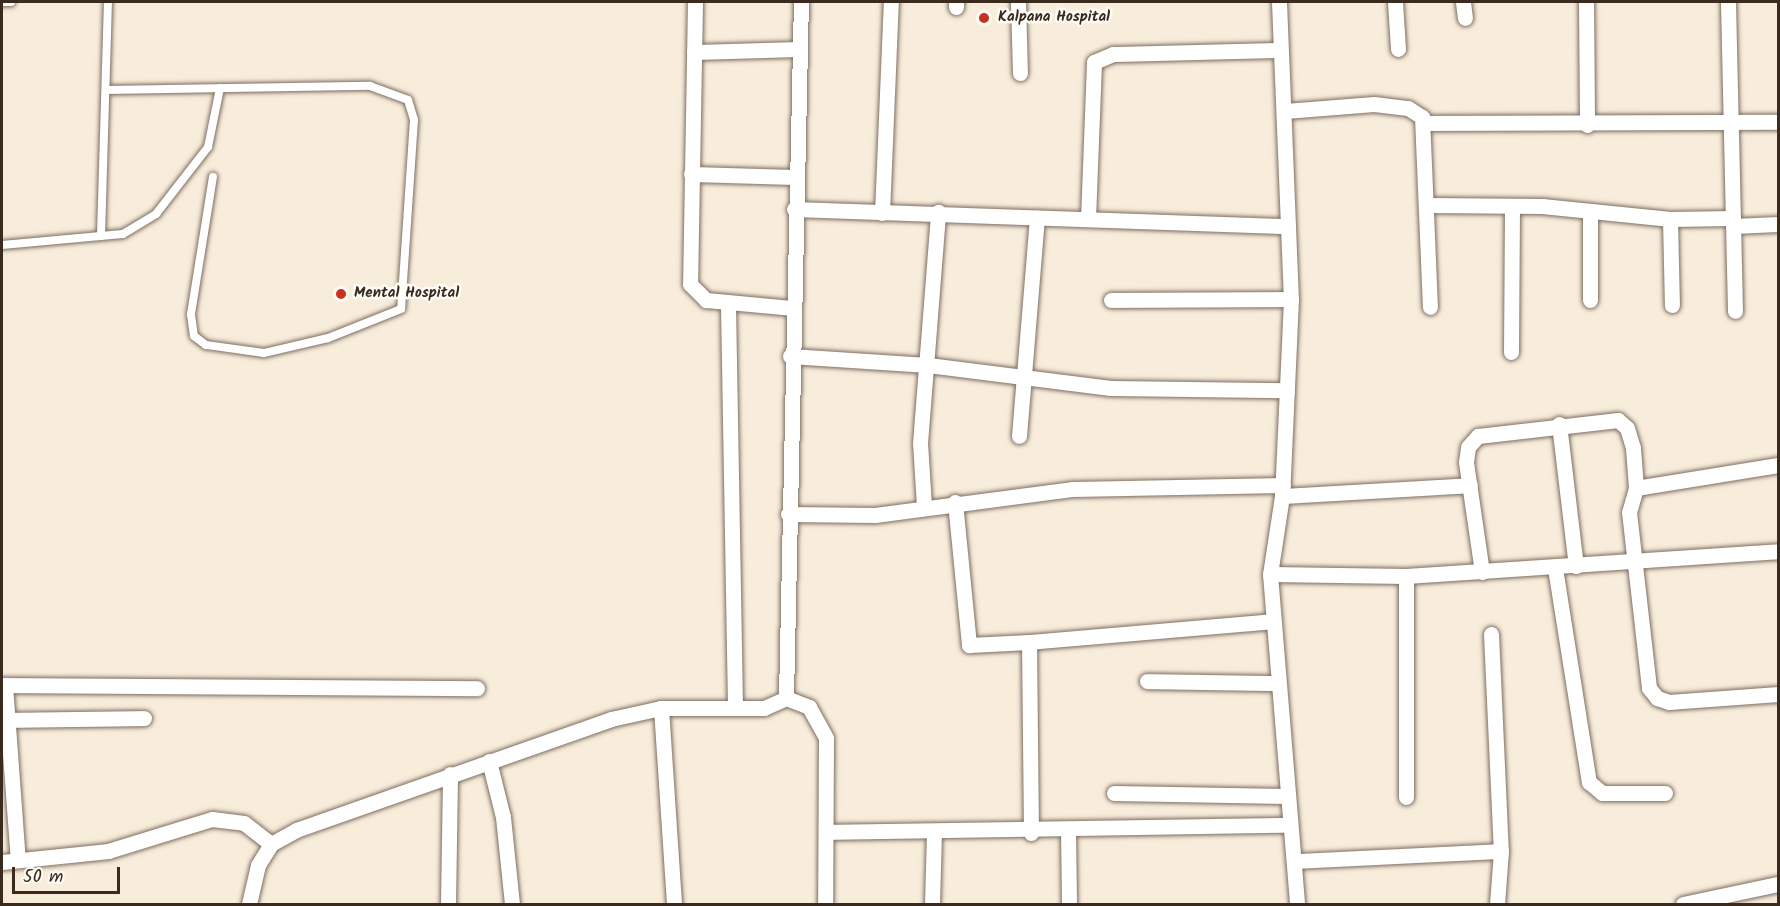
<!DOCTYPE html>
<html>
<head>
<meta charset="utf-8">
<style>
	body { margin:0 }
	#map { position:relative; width:1780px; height:906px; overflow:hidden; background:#f8ecdb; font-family:Kalam,sans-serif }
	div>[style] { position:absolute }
	.roads { filter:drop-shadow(0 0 2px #7d6e60) drop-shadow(0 0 2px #7d6e60) }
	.lane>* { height:8px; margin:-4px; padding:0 4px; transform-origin:4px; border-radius:4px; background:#fff }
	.street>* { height:15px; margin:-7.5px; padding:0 7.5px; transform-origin:7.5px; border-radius:7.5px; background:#fff }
	.dots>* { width:16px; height:16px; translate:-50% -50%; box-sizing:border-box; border:3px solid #fdfcf7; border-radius:50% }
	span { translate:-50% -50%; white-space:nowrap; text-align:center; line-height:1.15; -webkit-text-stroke:5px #fdfcf7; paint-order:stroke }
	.poi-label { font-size:15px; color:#3b2a1e; font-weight:700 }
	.left { translate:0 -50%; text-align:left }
	.frame { position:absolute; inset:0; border:3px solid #3b2a1e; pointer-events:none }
	.scale { position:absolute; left:12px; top:867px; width:108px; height:27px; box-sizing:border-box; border:3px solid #3b2a1e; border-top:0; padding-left:8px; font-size:18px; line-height:21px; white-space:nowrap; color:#3b2a1e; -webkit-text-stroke:4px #fdfcf7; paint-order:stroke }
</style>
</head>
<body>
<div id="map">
	<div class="roads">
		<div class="lane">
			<i style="left:2px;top:2px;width:9px"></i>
			<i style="left:106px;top:90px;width:264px;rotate:-0.9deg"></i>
			<i style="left:370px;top:86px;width:40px;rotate:20.2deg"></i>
			<i style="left:408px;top:100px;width:21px;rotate:73deg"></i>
			<i style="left:414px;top:120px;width:189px;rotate:93.9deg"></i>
			<i style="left:401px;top:309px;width:79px;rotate:158.3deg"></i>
			<i style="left:328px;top:338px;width:66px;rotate:166.8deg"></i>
			<i style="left:264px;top:353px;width:59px;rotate:-172.1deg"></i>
			<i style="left:206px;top:345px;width:15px;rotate:-143deg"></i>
			<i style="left:194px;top:336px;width:22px;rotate:-98deg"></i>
			<i style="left:191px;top:314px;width:139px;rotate:-80.9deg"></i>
			<i style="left:101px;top:236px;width:234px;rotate:-88.3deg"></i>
			<i style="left:2px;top:245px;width:121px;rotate:-5.2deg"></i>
			<i style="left:123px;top:234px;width:39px;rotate:-31deg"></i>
			<i style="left:156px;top:214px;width:85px;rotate:-52.2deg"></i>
			<i style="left:208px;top:147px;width:60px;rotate:-78.5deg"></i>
		</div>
		<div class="street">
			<i style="left:695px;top:2px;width:282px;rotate:91deg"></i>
			<i style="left:690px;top:284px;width:23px;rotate:45deg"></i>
			<i style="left:706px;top:300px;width:86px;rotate:5.3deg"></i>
			<i style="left:956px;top:2px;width:5px;rotate:90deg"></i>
			<i style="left:1018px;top:2px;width:71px;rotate:88.4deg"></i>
			<i style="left:1279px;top:2px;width:297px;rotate:87.7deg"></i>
			<i style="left:1291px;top:299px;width:197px;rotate:92.6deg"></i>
			<i style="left:1282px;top:496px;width:79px;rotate:98.7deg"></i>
			<i style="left:1270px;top:574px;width:331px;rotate:85.3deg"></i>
			<i style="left:1395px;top:2px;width:47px;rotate:86.3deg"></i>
			<i style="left:1463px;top:2px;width:16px;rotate:83deg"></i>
			<i style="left:1586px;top:2px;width:123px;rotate:89.5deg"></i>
			<i style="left:1728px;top:2px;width:309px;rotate:88.7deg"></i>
			<i style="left:694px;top:52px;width:106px;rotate:-1.6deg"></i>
			<i style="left:1285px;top:111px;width:89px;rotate:-4.5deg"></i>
			<i style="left:1374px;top:104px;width:34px;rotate:7deg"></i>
			<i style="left:1408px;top:108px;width:17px;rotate:33deg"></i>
			<i style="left:1422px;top:117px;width:190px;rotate:87.6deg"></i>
			<i style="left:1425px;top:123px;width:353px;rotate:-0.2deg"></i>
			<i style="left:691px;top:174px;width:104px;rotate:1.7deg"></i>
			<i style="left:1427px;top:205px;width:115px;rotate:0.5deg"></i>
			<i style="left:1542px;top:206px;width:129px;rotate:5.8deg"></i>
			<i style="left:1670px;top:219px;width:63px;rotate:-0.9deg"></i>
			<i style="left:794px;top:209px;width:494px;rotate:2deg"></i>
			<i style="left:1590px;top:211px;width:89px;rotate:90deg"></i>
			<i style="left:882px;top:213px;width:211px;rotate:-87.6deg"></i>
			<i style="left:1088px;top:219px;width:157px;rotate:-87.8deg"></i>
			<i style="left:1094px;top:62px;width:21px;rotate:-23deg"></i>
			<i style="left:1113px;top:54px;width:166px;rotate:-1.4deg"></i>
			<i style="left:1670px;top:219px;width:86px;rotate:88.7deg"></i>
			<i style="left:1733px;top:226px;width:45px;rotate:-2.5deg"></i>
			<i style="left:1111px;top:300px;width:180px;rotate:-0.3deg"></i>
			<i style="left:728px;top:305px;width:400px;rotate:89deg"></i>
			<i style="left:1511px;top:352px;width:146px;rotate:-89.6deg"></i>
			<i style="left:790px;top:356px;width:138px;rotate:3.7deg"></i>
			<i style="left:928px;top:365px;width:184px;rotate:7.2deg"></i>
			<i style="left:1111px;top:388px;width:176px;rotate:0.7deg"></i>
			<i style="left:1559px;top:424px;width:143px;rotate:83.2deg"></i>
			<i style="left:1019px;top:436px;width:219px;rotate:-85.3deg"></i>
			<i style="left:1778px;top:465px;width:144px;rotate:170.8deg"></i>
			<i style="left:1636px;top:488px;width:25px;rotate:106deg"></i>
			<i style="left:1629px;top:512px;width:177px;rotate:83.5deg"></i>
			<i style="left:1649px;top:688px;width:13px;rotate:51deg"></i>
			<i style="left:1657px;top:698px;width:13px;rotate:18deg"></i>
			<i style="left:1669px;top:702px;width:109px;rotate:-4.2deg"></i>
			<i style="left:1282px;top:496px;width:188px;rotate:-3.3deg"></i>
			<i style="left:955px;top:502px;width:144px;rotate:84.4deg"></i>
			<i style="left:969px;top:645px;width:60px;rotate:-2.9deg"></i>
			<i style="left:924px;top:506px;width:63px;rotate:-93.6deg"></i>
			<i style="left:920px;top:443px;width:232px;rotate:-85.5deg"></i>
			<i style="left:788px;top:514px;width:87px;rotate:0.7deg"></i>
			<i style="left:875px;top:515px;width:200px;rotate:-7.5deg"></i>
			<i style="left:1073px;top:489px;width:210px;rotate:-1.1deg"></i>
			<i style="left:1555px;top:568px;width:217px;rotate:81deg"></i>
			<i style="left:1589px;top:782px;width:17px;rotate:40deg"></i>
			<i style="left:1602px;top:793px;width:63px"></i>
			<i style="left:1482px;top:572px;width:111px;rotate:-98.3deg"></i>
			<i style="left:1466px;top:462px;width:15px;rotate:-82deg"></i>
			<i style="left:1468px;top:447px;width:15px;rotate:-48deg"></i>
			<i style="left:1478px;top:436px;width:141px;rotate:-6.5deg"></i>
			<i style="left:1618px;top:420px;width:12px;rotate:42deg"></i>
			<i style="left:1627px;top:428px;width:21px;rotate:73deg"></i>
			<i style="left:1633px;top:448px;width:40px;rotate:85.7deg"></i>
			<i style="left:1270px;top:574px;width:136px;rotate:0.8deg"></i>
			<i style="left:1406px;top:576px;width:373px;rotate:-3.8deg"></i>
			<i style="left:1491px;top:634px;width:217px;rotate:87.4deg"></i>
			<i style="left:1501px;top:851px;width:53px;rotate:94.3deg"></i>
			<i style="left:1147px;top:681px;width:130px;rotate:0.9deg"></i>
			<i style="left:2px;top:685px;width:475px;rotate:0.4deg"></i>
			<i style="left:5px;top:685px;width:175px;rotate:85.8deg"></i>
			<i style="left:786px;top:698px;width:25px;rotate:21deg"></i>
			<i style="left:809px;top:707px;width:35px;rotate:61deg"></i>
			<i style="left:826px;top:738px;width:166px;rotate:90.3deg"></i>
			<i style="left:661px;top:708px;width:196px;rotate:86.2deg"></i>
			<i style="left:8px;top:720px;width:136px;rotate:-0.8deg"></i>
			<i style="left:489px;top:761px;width:58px;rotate:76deg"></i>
			<i style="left:503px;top:817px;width:87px;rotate:84.1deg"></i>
			<i style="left:1114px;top:793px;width:173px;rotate:1deg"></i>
			<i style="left:1406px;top:797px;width:221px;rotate:-90deg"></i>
			<i style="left:1068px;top:830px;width:74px;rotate:89.2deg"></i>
			<i style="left:827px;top:832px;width:462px;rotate:-0.9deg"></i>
			<i style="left:1031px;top:833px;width:191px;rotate:-90.6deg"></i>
			<i style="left:1029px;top:642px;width:245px;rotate:-4.9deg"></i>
			<i style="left:1296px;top:861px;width:205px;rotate:-2.8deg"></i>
			<i style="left:2px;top:862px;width:107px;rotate:-5.9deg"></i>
			<i style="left:108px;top:851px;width:109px;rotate:-17.1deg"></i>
			<i style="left:212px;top:819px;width:32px;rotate:7deg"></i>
			<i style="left:244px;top:823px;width:34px;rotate:38deg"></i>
			<i style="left:249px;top:904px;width:40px;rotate:-77deg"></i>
			<i style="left:258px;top:865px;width:25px;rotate:-58deg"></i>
			<i style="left:271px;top:844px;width:29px;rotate:-29deg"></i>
			<i style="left:296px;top:830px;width:334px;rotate:-19.4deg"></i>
			<i style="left:611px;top:719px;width:51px;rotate:-12.4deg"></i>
			<i style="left:661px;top:708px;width:103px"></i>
			<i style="left:764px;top:708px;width:24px;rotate:-24deg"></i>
			<i style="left:786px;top:698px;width:696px;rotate:-88.77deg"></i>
			<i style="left:448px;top:904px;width:130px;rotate:-89.1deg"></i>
			<i style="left:932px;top:904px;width:72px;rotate:-88.4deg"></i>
			<i style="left:1683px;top:904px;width:97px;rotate:-11.9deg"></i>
		</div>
	</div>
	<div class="dots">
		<i style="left:984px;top:18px;background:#c8321e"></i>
		<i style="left:341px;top:294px;background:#c8321e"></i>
	</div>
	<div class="poi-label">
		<span class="left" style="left:998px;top:18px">Kalpana Hospital</span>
		<span class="left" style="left:354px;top:294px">Mental Hospital</span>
	</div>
	<div class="frame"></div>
	<div class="scale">50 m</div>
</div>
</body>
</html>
